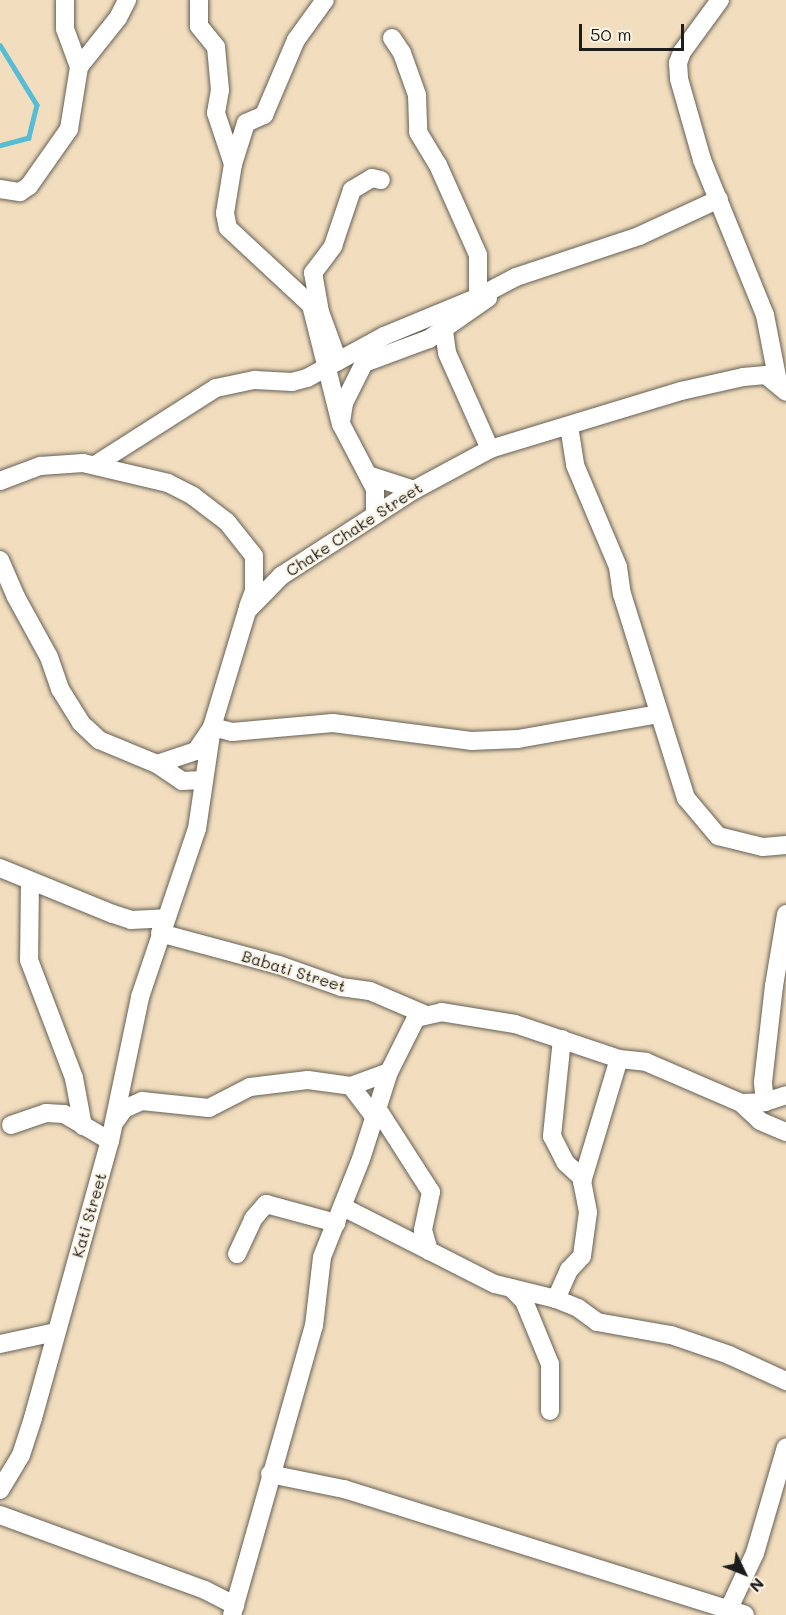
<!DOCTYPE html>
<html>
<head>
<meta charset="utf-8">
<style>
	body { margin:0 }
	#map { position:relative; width:786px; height:1615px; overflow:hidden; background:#f2debf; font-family:Mali,sans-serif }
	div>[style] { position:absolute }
	.stream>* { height:4.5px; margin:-2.25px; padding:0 2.25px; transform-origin:2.25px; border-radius:2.25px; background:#56bdd4 }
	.roads { filter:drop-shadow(0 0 2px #676055) drop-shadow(0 0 2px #676055) }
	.minor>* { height:18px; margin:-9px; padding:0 9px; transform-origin:9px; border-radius:9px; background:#fff }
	span { translate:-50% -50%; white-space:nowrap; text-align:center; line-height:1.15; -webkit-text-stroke:4.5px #fcf5e5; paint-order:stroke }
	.street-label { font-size:16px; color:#1c1c1c }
	.north { position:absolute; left:714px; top:1543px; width:60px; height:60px; -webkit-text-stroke:4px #fcf5e5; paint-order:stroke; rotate:133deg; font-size:16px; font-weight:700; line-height:24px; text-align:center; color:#1c1c1c }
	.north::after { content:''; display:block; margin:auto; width:21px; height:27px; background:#1c1c1c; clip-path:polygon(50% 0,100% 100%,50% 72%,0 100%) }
	.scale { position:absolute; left:579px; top:24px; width:105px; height:27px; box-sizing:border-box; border:3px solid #1c1c1c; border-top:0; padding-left:8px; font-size:18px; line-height:21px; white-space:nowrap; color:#1c1c1c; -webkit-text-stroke:4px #fcf5e5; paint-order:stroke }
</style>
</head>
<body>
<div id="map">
	<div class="stream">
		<i style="left:0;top:45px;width:70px;rotate:58.3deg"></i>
		<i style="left:37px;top:105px;width:34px;rotate:104deg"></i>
		<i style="left:29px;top:138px;width:30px;rotate:165deg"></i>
	</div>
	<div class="roads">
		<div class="minor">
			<i style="left:199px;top:0;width:26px;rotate:90deg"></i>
			<i style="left:199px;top:26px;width:27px;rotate:51deg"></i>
			<i style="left:216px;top:47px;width:43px;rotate:84.7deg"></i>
			<i style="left:220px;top:90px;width:23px;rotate:100deg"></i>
			<i style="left:216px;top:113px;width:54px;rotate:71.6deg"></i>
			<i style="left:233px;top:164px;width:50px;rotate:99.3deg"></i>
			<i style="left:225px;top:213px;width:15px;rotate:79deg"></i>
			<i style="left:228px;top:228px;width:113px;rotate:42.9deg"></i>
			<i style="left:311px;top:305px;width:123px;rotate:75.9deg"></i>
			<i style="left:341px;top:424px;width:73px;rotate:62.4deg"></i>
			<i style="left:375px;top:489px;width:26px;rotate:90deg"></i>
			<i style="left:720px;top:0;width:64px;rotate:126.2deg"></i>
			<i style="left:682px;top:52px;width:12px;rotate:110deg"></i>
			<i style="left:678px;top:63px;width:16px;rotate:86deg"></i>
			<i style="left:679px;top:79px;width:84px;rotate:74.1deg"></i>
			<i style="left:702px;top:160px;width:167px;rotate:67.9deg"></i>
			<i style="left:765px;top:315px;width:68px;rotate:79deg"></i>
			<i style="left:392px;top:38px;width:18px;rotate:56deg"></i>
			<i style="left:402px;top:53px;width:45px;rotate:70.3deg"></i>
			<i style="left:417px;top:95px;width:37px;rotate:88deg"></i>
			<i style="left:418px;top:132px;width:39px;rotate:59deg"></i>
			<i style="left:438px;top:165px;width:98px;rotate:66deg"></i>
			<i style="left:478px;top:255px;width:42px;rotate:90deg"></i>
			<i style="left:79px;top:67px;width:63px;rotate:-51.5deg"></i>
			<i style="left:118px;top:18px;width:20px;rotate:-63deg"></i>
			<i style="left:233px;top:164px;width:43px;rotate:-72.4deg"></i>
			<i style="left:246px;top:123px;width:20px;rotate:-24deg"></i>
			<i style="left:264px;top:115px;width:82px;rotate:-66.9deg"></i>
			<i style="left:296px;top:40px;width:49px;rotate:-54.1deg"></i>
			<i style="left:0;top:189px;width:20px;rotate:9deg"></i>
			<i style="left:20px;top:192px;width:11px;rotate:-34deg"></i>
			<i style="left:29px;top:186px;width:70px;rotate:-54.9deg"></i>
			<i style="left:69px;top:129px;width:63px;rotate:-80.8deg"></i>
			<i style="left:79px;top:67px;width:40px;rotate:-110.2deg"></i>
			<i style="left:65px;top:29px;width:29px;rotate:-90deg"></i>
			<i style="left:444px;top:331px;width:22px;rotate:82deg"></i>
			<i style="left:447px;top:353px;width:105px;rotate:65.9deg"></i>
			<i style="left:338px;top:361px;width:52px;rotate:-110.2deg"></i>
			<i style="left:320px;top:312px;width:40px;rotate:-100deg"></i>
			<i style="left:313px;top:273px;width:34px;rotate:-53deg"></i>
			<i style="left:333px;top:246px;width:59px;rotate:-71.3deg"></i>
			<i style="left:352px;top:190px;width:23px;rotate:-31deg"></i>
			<i style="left:372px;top:178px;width:9px;rotate:13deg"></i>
			<i style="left:341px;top:422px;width:19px;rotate:-81deg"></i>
			<i style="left:344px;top:403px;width:45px;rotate:-63.4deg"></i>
			<i style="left:364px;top:363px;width:69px;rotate:-20.3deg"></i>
			<i style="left:429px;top:339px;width:72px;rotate:-34.8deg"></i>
			<i style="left:569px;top:426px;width:39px;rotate:81deg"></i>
			<i style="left:575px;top:465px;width:111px;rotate:67.1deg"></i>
			<i style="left:618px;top:567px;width:27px;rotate:82deg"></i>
			<i style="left:622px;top:594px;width:214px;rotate:72.6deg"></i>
			<i style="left:686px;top:798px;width:50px;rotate:49.9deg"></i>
			<i style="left:718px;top:836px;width:46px;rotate:13.7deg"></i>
			<i style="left:763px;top:847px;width:23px;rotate:-5deg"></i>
			<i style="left:95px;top:465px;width:143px;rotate:-32.5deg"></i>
			<i style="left:216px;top:388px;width:40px;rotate:-12deg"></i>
			<i style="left:255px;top:380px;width:37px;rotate:3deg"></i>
			<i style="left:292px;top:382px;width:16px;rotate:-15deg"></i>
			<i style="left:307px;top:378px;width:88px;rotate:-28.6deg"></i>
			<i style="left:384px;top:336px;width:102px;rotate:-22.5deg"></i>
			<i style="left:478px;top:297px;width:43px;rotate:-27.8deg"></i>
			<i style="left:516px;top:277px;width:130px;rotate:-18.4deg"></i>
			<i style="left:639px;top:236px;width:88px;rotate:-24.8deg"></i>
			<i style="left:368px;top:475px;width:48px;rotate:18.1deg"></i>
			<i style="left:0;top:481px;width:43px;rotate:-20.6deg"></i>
			<i style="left:40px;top:466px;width:43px;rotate:-4deg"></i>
			<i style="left:83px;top:463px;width:87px;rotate:13.2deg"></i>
			<i style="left:168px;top:483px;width:28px;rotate:27deg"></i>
			<i style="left:193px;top:496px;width:43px;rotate:37.4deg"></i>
			<i style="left:227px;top:522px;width:43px;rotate:51.5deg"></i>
			<i style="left:254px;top:556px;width:35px;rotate:90deg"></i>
			<i style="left:254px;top:591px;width:17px;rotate:111deg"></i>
			<i style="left:0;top:560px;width:40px;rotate:66.6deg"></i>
			<i style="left:16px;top:597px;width:68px;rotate:61.2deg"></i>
			<i style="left:49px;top:657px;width:34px;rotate:71deg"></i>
			<i style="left:60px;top:689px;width:40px;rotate:58deg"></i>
			<i style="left:81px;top:723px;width:25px;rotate:43deg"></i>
			<i style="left:99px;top:740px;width:63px;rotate:22.5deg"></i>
			<i style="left:157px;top:764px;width:30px;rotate:34deg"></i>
			<i style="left:182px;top:781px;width:21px;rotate:-3deg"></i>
			<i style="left:157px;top:764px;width:41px;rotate:-18.4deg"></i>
			<i style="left:196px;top:751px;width:29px;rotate:-56deg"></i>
			<i style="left:212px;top:727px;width:21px;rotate:14deg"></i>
			<i style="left:232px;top:732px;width:101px;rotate:-5.1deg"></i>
			<i style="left:333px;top:723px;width:139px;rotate:7.4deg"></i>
			<i style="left:471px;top:741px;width:47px;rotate:-2.4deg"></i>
			<i style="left:518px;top:739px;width:142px;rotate:-10.1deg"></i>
			<i style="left:0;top:868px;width:122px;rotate:22.2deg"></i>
			<i style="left:113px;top:914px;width:19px;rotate:18deg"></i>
			<i style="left:131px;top:920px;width:35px;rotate:-3deg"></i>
			<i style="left:30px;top:882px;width:78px;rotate:90.7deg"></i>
			<i style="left:29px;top:960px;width:126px;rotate:69.1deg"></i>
			<i style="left:74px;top:1078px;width:49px;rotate:79.4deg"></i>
			<i style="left:160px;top:933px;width:123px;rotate:15.1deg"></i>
			<i style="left:279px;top:965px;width:66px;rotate:19.5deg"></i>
			<i style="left:341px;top:987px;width:29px;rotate:8deg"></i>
			<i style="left:370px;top:991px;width:61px;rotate:23.2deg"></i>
			<i style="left:562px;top:1039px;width:98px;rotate:95.9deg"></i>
			<i style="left:552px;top:1136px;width:30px;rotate:63deg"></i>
			<i style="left:566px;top:1163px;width:23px;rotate:43deg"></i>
			<i style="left:351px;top:1086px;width:40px;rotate:-20.2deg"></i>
			<i style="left:765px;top:1102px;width:20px;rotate:-96deg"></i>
			<i style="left:763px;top:1082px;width:97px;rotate:-83.5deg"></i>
			<i style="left:774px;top:986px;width:73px;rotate:-80.5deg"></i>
			<i style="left:741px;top:1103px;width:26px;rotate:43deg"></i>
			<i style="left:760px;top:1121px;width:28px;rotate:23deg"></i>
			<i style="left:377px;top:1108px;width:100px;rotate:57.3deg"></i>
			<i style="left:431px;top:1192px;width:39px;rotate:102deg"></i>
			<i style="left:423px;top:1230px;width:22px;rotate:74deg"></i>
			<i style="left:114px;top:1123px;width:17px;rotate:-54deg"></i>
			<i style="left:124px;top:1109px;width:20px;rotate:-24deg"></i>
			<i style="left:142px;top:1101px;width:67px;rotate:6deg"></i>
			<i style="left:209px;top:1108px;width:46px;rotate:-27.1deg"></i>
			<i style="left:250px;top:1087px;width:58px;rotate:-6.9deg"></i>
			<i style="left:308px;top:1080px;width:43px;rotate:7.9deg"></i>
			<i style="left:351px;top:1086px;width:39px;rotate:53deg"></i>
			<i style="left:11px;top:1125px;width:37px;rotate:-19deg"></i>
			<i style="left:46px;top:1113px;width:18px;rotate:3deg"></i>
			<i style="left:64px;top:1114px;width:53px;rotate:30.4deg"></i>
			<i style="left:343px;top:1207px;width:170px;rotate:26.9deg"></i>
			<i style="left:495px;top:1284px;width:63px;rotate:13.8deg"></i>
			<i style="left:556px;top:1299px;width:24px;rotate:22deg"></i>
			<i style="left:578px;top:1308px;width:24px;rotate:36deg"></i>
			<i style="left:597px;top:1322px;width:75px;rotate:10deg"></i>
			<i style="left:671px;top:1335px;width:61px;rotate:19deg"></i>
			<i style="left:729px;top:1355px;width:63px;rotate:24.5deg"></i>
			<i style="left:237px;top:1254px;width:38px;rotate:-65deg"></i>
			<i style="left:253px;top:1219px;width:20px;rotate:-49deg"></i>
			<i style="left:266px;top:1204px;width:73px;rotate:15.2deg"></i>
			<i style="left:511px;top:1288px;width:18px;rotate:45deg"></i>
			<i style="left:524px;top:1301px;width:68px;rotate:67.6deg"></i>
			<i style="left:550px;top:1364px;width:47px;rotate:90deg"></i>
			<i style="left:556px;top:1299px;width:32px;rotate:-66deg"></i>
			<i style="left:569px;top:1270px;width:19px;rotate:-47deg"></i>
			<i style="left:582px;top:1256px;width:44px;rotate:-82.2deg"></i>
			<i style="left:588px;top:1212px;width:31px;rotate:-101deg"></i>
			<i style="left:582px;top:1182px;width:128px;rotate:-73.3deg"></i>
			<i style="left:0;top:1344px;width:57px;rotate:-12.1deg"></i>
			<i style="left:270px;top:1474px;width:76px;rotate:11.5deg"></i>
			<i style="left:344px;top:1489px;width:420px;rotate:17.4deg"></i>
			<i style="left:0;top:1490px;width:41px;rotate:-59deg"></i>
			<i style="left:21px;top:1455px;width:39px;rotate:-72deg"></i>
			<i style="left:33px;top:1418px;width:288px;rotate:-74.5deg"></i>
			<i style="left:110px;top:1141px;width:147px;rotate:-78.2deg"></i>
			<i style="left:140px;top:997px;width:177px;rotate:-71.3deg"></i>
			<i style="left:197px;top:829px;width:103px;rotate:-81.6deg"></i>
			<i style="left:212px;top:727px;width:121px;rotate:-73.2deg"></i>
			<i style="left:247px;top:611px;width:49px;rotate:-45.8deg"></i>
			<i style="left:281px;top:576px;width:158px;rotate:-32.9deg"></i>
			<i style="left:414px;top:490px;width:86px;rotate:-28.3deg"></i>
			<i style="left:490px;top:449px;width:200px;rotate:-16.9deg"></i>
			<i style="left:681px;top:391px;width:64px;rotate:-12.7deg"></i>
			<i style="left:743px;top:377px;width:23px;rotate:-5deg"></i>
			<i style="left:766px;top:375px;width:26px;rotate:40deg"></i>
			<i style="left:0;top:1515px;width:218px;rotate:20.1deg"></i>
			<i style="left:205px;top:1590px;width:34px;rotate:27deg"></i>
			<i style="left:232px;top:1615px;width:300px;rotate:-74.2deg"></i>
			<i style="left:314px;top:1326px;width:69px;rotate:-83.4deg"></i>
			<i style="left:322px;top:1257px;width:105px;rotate:-68.3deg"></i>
			<i style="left:361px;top:1159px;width:91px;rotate:-72.2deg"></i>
			<i style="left:389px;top:1072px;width:60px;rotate:-63.4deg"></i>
			<i style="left:416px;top:1018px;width:26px;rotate:-13deg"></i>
			<i style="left:441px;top:1012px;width:75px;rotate:9.2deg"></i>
			<i style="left:515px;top:1024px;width:110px;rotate:18.6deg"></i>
			<i style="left:619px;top:1059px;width:27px;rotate:6deg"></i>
			<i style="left:646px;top:1062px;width:103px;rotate:23.3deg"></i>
			<i style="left:741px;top:1103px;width:24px;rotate:-2deg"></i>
			<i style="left:765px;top:1102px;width:22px;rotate:-18deg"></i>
			<i style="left:726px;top:1615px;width:68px;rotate:-64.9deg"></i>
			<i style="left:755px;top:1553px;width:110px;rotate:-73.7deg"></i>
		</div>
	</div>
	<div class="street-label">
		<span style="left:354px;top:529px;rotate:-33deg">Chake Chake Street</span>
		<span style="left:294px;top:971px;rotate:17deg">Babati Street</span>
		<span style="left:89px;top:1215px;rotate:-74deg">Kati Street</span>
	</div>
	<div class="north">N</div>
	<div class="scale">50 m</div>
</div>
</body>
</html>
